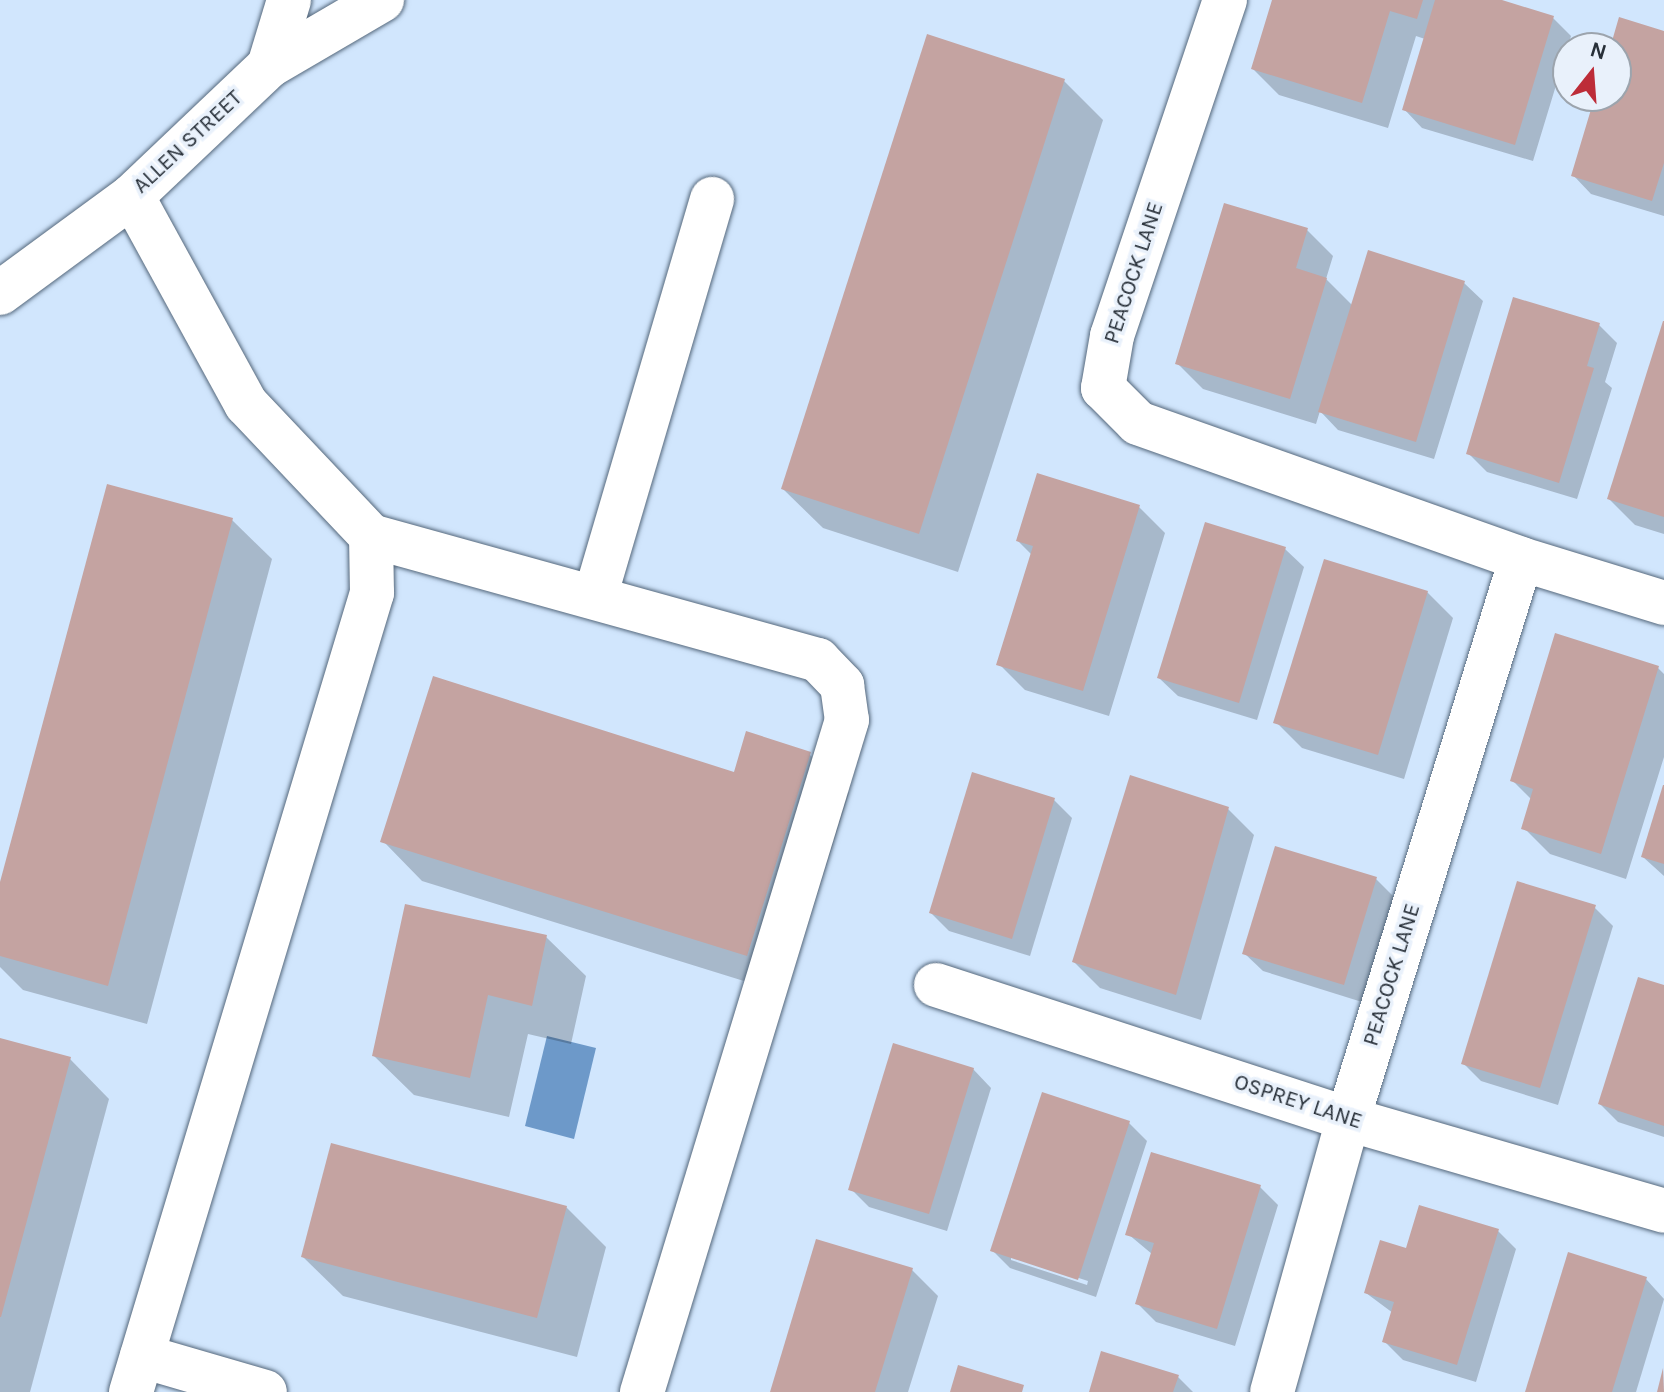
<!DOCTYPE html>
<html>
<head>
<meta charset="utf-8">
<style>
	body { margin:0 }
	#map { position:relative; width:1664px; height:1392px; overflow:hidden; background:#d1e6fd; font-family:Karla,sans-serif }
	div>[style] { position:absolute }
	.water>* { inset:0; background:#6d99c9 }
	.shadow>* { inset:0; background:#0003 }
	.building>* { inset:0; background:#c4a3a1 }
	.roads { filter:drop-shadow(0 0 2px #55687c) drop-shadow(0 0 2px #55687c) }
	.minor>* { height:44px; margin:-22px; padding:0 22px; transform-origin:22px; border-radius:22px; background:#fff }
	span { translate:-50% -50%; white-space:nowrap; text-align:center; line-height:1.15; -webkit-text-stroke:7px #e9f1fb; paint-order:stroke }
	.street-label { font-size:22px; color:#283039 }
	.north { position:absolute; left:1552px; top:32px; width:80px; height:80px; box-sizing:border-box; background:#e9f1fb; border:2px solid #9ca4ad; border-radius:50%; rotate:17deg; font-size:22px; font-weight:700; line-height:32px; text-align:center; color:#283039 }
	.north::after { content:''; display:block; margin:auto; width:28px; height:36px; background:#bd2c38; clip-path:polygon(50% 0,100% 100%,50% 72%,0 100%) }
</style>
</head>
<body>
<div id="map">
	<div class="water">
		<i style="clip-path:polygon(547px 1036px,596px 1048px,574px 1139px,525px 1126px)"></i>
	</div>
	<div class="shadow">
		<i style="clip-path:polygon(1274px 0,1495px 0,1553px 18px,1571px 36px,1533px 161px,1422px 128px,1404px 109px,1425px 39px,1416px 36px,1388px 128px,1279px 95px,1253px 69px)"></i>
		<i style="clip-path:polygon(1664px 33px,1664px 216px,1591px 194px,1573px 175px,1597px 96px,1616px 96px,1616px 48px,1612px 48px)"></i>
		<i style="clip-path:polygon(1064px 81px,1103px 120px,958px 572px,823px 528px,783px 489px)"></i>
		<i style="clip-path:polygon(1307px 230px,1333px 256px,1326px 279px,1353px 306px,1369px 253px,1464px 283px,1483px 301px,1434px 459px,1338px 430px,1320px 411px,1316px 424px,1203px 389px,1177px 363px)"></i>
		<i style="clip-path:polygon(1599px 325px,1617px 343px,1605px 382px,1612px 388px,1577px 499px,1487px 472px,1469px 454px)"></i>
		<i style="clip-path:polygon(1664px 325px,1664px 534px,1635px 525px,1609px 499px)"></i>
		<i style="clip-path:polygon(1139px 507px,1165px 533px,1109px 716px,1025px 690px,999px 664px,1032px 555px,1018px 541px)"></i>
		<i style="clip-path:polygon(232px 520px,272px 559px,147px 1024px,23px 990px,0 967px,0 890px)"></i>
		<i style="clip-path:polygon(1285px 549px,1304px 567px,1257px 720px,1178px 696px,1159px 678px)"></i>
		<i style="clip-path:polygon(1427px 592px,1453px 618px,1404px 779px,1302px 748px,1276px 722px)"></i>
		<i style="clip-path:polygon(1658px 668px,1664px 674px,1664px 757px,1626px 879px,1550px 854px,1524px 828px,1532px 800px,1512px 780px)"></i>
		<i style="clip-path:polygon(809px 754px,849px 793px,786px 994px,422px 881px,383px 841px,735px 774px)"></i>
		<i style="clip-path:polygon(1664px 789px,1664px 876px,1643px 857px)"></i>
		<i style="clip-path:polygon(1054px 800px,1072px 818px,1030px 956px,949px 931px,931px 913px)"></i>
		<i style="clip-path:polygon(1228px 809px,1254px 835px,1201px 1020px,1100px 988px,1074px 962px)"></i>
		<i style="clip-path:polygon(1376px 879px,1394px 897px,1362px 1002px,1263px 971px,1244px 953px)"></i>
		<i style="clip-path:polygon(1594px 907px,1613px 926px,1558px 1105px,1481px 1081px,1463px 1063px)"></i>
		<i style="clip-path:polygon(546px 937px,586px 976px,571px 1044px,528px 1034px,509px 1117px,414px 1095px,374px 1056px)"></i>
		<i style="clip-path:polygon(1664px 988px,1664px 1137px,1618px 1122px,1600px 1104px)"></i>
		<i style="clip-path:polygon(0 1040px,70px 1059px,109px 1099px,30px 1392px,0 1392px)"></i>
		<i style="clip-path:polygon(973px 1069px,991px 1088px,947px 1231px,869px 1207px,851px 1189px)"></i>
		<i style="clip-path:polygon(evenodd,1129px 1123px,1147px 1141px,1096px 1297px,1010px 1268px,992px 1250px,1129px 1123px,1011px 1256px,1088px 1281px,1087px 1285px,1011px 1260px,1011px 1256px)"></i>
		<i style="clip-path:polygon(1260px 1187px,1278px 1205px,1235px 1346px,1156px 1322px,1137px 1303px,1152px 1254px,1128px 1234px)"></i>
		<i style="clip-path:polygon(566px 1207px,606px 1247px,577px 1357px,343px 1296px,303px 1257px)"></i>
		<i style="clip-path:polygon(1498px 1231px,1516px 1249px,1476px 1382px,1403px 1360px,1384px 1341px,1393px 1313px,1366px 1293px,1407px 1251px)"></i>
		<i style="clip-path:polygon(912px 1270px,938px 1296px,908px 1392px,772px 1392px)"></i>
		<i style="clip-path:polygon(1646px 1279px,1664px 1299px,1636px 1392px,1527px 1392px)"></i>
		<i style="clip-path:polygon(1178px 1377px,1193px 1392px,1091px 1392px)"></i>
	</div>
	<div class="building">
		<i style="clip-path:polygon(1272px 0,1423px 0,1417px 19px,1390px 11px,1362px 103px,1251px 69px)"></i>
		<i style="clip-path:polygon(1435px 0,1502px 0,1554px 16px,1515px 145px,1402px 110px)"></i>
		<i style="clip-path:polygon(1619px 17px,1664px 31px,1664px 163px,1652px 201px,1571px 176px,1595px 96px,1616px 96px,1616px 48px,1610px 48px)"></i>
		<i style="clip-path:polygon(927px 34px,1065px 79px,919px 534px,781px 489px)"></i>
		<i style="clip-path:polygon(1224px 203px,1308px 228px,1296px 268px,1327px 278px,1290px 399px,1175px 364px)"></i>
		<i style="clip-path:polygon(1368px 250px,1465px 281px,1416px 442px,1318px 412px)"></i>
		<i style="clip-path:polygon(1513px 297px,1600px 323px,1587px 366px,1594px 368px,1559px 483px,1466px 454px)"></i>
		<i style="clip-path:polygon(1663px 321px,1664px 321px,1664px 517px,1607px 499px)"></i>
		<i style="clip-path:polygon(1037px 473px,1140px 505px,1083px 691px,996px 665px,1033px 546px,1016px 541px)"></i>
		<i style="clip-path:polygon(107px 484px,233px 518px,108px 986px,0 956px,0 882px)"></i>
		<i style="clip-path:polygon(1205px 522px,1286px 547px,1239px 703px,1157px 678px)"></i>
		<i style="clip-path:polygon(1324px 559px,1428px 591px,1378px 755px,1273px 723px)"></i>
		<i style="clip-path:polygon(1555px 633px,1659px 666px,1601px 854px,1521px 829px,1533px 789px,1510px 781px)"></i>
		<i style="clip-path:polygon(433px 676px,734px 772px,746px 731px,811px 752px,747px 956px,380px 842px)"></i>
		<i style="clip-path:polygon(972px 772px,1055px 798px,1012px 939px,929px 913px)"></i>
		<i style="clip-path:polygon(1130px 775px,1229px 807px,1176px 995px,1072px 962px)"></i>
		<i style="clip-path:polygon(1663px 785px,1664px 785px,1664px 864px,1641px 857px)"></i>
		<i style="clip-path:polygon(1275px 846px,1377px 877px,1344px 985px,1242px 954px)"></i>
		<i style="clip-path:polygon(1517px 881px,1596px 905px,1540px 1088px,1461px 1064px)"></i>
		<i style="clip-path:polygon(405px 904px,547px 935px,532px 1006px,488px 995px,470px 1078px,372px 1056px)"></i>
		<i style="clip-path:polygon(1638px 977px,1664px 985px,1664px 1126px,1598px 1104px)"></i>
		<i style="clip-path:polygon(0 1038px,71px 1057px,1px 1317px,0 1317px)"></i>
		<i style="clip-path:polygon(893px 1043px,974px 1068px,929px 1214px,848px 1190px)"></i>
		<i style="clip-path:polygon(1042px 1092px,1130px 1121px,1078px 1280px,990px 1251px)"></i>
		<i style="clip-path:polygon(331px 1143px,567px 1206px,537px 1318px,301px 1257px)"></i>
		<i style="clip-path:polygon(1151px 1152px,1261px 1185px,1217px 1329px,1135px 1304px,1154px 1243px,1125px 1235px)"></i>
		<i style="clip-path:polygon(1419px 1205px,1499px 1229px,1457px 1365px,1382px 1342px,1394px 1302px,1364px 1293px,1380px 1240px,1406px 1248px)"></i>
		<i style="clip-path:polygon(816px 1239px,913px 1268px,875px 1392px,770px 1392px)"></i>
		<i style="clip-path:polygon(1568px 1252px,1647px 1277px,1612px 1392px,1525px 1392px)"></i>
		<i style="clip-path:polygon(1101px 1351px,1179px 1375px,1173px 1392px,1089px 1392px)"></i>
		<i style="clip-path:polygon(958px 1365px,1024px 1385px,1022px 1392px,950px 1392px)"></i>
		<i style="clip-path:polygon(1663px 1368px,1664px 1392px,1657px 1392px)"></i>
	</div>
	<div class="roads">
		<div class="minor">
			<i style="left:1225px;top:0;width:354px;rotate:108.6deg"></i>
			<i style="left:1112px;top:336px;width:53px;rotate:99.8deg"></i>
			<i style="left:1103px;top:388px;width:49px;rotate:45deg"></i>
			<i style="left:1138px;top:423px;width:406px;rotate:19.5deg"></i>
			<i style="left:1521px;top:559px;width:150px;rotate:17.1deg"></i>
			<i style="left:269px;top:66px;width:69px;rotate:-73.1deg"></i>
			<i style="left:0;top:293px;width:164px;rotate:-36.3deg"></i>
			<i style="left:132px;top:196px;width:189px;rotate:-43.5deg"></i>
			<i style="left:269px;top:66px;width:131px;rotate:-30.3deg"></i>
			<i style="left:371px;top:536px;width:464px;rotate:15.5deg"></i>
			<i style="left:818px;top:660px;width:35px;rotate:46deg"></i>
			<i style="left:842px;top:685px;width:35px;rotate:82deg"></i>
			<i style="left:847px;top:720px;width:703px;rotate:106.96deg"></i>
			<i style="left:595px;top:597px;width:415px;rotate:-73.6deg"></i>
			<i style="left:936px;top:985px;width:433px;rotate:18deg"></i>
			<i style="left:1348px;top:1119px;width:329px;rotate:16.2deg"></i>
			<i style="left:142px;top:1356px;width:128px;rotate:16.3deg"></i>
			<i style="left:131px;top:1392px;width:835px;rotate:-73.22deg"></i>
			<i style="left:372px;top:593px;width:57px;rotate:-91deg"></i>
			<i style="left:371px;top:536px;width:182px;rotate:-133.4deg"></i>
			<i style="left:246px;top:404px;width:237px;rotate:-118.7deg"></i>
			<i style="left:1272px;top:1392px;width:283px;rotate:-74.4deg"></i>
			<i style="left:1348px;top:1119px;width:586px;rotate:-72.83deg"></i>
		</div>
	</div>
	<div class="street-label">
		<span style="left:188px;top:142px;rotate:-43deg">ALLEN STREET</span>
		<span style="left:1134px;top:273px;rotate:-72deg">PEACOCK LANE</span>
		<span style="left:1392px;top:975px;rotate:-73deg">PEACOCK LANE</span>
		<span style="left:1298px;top:1102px;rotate:18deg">OSPREY LANE</span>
	</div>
	<div class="north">N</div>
</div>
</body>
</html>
